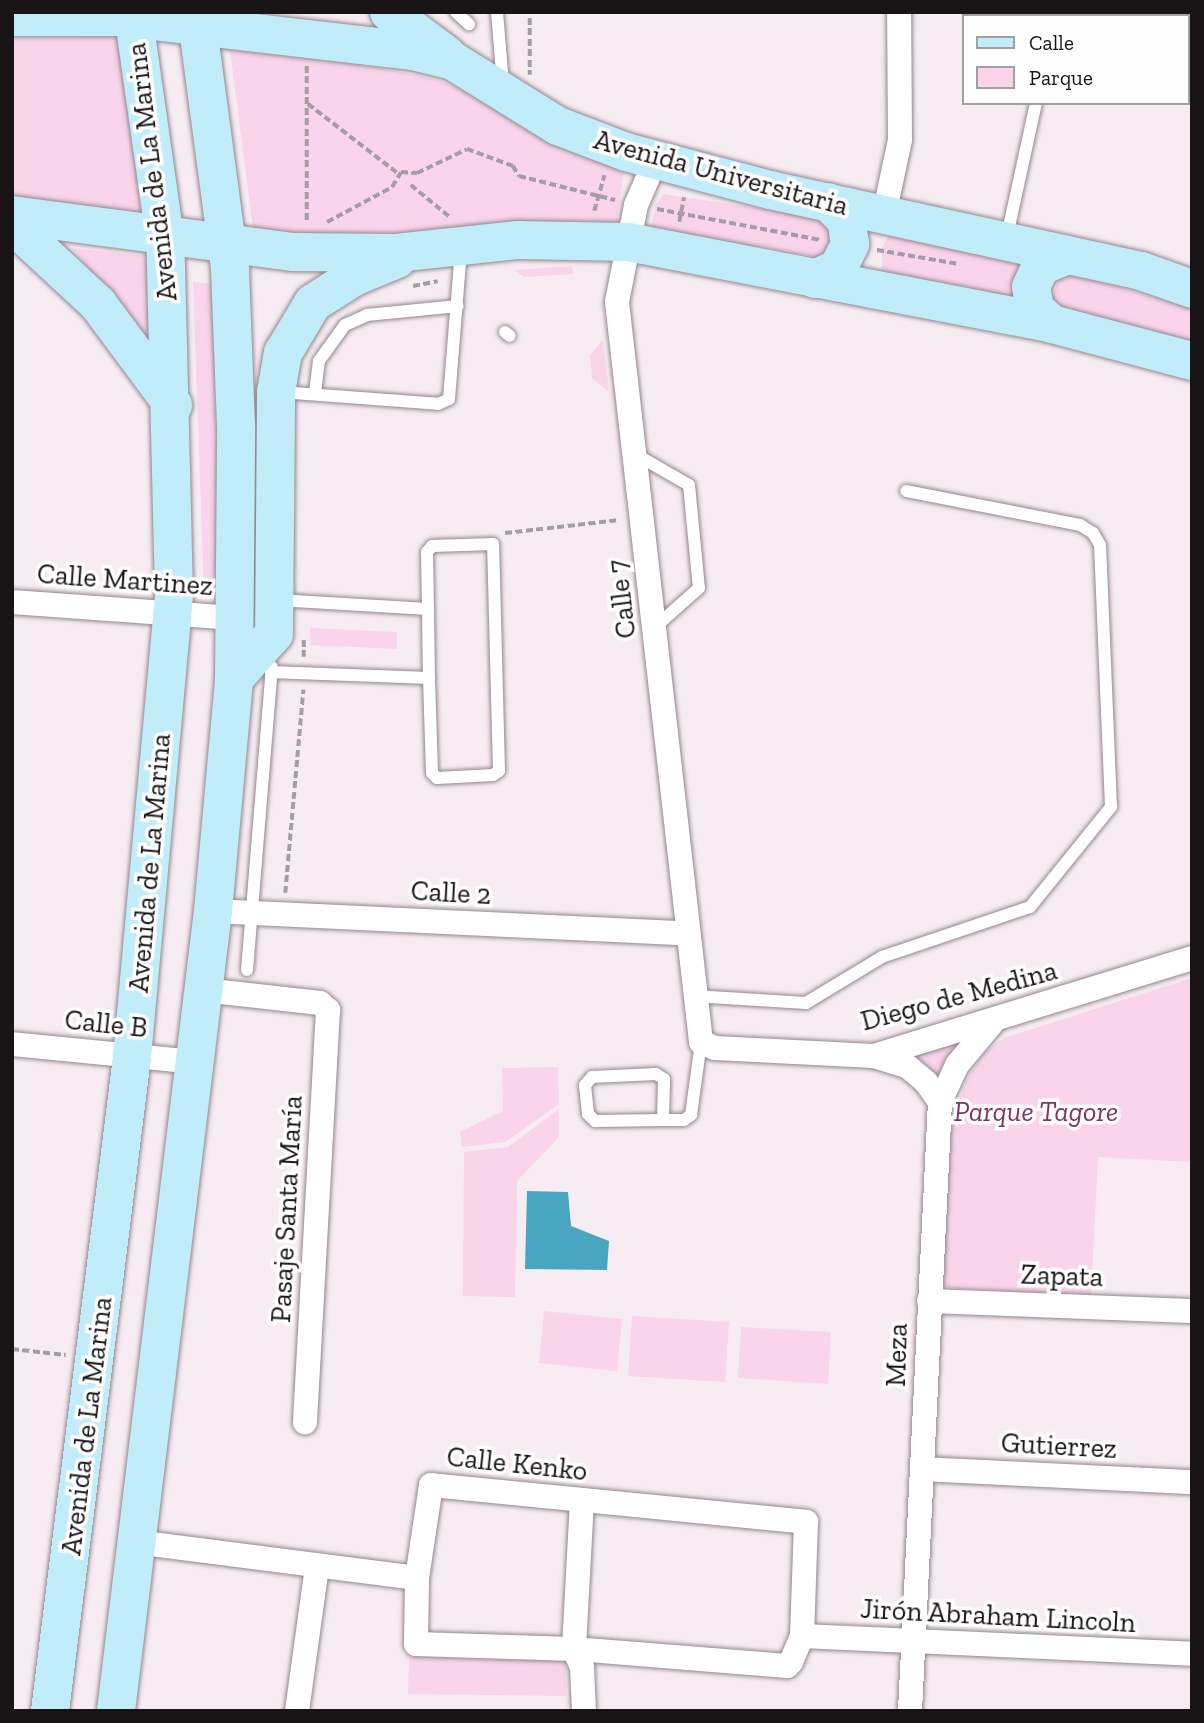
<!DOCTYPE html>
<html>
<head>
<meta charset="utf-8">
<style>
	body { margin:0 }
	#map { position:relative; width:1204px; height:1723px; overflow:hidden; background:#f8ecf3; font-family:"Zilla Slab",serif }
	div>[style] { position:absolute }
	.green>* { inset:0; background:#f9d4ea }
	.water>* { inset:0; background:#48a6c0 }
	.path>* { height:3.5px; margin-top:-1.75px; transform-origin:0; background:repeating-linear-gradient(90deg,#a69da2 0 7px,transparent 0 10.5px) }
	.roads { filter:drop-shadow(0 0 2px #92878d) drop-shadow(0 0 2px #92878d) }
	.lane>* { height:12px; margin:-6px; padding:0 6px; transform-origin:6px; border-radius:6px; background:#fff }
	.street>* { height:24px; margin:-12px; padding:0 12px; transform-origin:12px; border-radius:12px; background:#fff }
	.primary>* { height:38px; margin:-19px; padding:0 19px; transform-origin:19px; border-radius:19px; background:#c1ecfa }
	span { translate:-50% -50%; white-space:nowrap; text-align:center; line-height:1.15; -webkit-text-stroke:7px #fdfefd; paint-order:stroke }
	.street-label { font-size:28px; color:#181416 }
	.park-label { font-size:28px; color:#803267; font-style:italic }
	.frame { position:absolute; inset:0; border:14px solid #181416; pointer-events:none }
	.legend { position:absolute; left:962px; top:14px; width:228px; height:91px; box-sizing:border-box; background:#fdfefd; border:2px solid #a1a0a1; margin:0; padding:9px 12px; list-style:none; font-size:21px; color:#181416 }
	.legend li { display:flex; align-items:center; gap:14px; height:35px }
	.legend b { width:35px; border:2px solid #a1a0a1 }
</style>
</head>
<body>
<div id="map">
	<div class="green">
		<i style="clip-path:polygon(1037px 12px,1192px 12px,1192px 97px,1188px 16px)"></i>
		<i style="clip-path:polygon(120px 37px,142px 219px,12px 197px,12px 38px)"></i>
		<i style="clip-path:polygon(230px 50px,375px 67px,434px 79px,483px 97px,624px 171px,616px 226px,607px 231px,254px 237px)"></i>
		<i style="clip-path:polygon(664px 194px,823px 218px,839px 234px,822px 258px,762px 246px,729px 252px,651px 228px,656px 204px)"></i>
		<i style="clip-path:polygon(892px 230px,1032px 255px,1024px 302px,882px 279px,882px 247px)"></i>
		<i style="clip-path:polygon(72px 248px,147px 256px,153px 348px)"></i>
		<i style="clip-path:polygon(572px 266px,573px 274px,524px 277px,515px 270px)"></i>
		<i style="clip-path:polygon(1073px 273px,1151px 296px,1165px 289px,1192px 300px,1192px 351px,1050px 304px,1060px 275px)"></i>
		<i style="clip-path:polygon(193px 282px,212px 284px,219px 567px,210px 591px,204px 594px)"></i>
		<i style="clip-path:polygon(603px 339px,609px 392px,592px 378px,590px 355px)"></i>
		<i style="clip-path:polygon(310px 628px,397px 632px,397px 649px,311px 645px)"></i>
		<i style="clip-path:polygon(1192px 978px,1192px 1162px,1098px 1157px,1091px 1296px,939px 1287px,952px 1120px,969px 1075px,984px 1053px,1004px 1038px)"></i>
		<i style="clip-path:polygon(961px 1043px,938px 1087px,904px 1053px,933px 1049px)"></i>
		<i style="clip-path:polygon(558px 1067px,559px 1104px,505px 1142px,462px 1147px,460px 1132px,503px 1111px,502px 1068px)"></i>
		<i style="clip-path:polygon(559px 1109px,559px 1137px,517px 1181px,515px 1297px,463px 1296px,464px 1152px,508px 1147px)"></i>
		<i style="clip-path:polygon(544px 1311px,622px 1319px,617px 1371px,539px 1363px)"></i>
		<i style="clip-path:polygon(632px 1316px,729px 1322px,725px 1382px,628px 1376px)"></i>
		<i style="clip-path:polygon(741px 1327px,831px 1332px,828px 1384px,738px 1378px)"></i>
		<i style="clip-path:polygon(409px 1657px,566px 1660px,566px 1696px,408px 1694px)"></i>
	</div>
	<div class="water">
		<i style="clip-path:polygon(527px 1191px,568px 1192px,571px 1226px,609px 1241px,607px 1270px,525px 1269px)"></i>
	</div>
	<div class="path">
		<i style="left:530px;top:18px;width:57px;rotate:90deg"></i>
		<i style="left:307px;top:66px;width:157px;rotate:90deg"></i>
		<i style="left:308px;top:104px;width:115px;rotate:37.6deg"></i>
		<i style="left:411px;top:185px;width:50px;rotate:39.4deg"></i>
		<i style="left:657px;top:209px;width:167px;rotate:10.7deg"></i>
		<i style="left:594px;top:211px;width:37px;rotate:-74deg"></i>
		<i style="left:327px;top:222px;width:74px;rotate:-28.3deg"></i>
		<i style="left:392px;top:187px;width:17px;rotate:-59deg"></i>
		<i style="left:401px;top:172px;width:16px;rotate:4deg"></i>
		<i style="left:417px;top:173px;width:55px;rotate:-25.6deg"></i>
		<i style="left:467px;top:149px;width:49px;rotate:20.3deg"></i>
		<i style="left:513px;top:166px;width:12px;rotate:59deg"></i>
		<i style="left:519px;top:176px;width:99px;rotate:14deg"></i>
		<i style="left:679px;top:222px;width:25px;rotate:-79deg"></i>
		<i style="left:877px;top:250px;width:83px;rotate:9.7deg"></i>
		<i style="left:413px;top:286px;width:25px;rotate:-11deg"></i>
		<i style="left:505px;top:533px;width:115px;rotate:-6.5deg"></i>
		<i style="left:304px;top:640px;width:17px;rotate:90deg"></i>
		<i style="left:285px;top:893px;width:204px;rotate:-84.9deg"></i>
		<i style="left:12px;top:1349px;width:54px;rotate:6.3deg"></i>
	</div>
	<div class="roads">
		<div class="lane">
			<i style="left:456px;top:12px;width:18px;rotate:43deg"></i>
			<i style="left:497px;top:12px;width:73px;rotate:85.3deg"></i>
			<i style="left:1007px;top:236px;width:136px;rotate:-77.7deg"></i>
			<i style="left:505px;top:332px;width:6px;rotate:39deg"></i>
			<i style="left:280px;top:392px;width:158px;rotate:4.3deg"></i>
			<i style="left:438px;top:404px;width:12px;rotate:-24deg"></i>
			<i style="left:449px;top:399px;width:150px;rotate:-85.4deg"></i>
			<i style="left:315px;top:393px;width:32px;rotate:-83deg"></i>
			<i style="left:319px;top:361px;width:44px;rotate:-54.2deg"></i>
			<i style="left:345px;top:325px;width:24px;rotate:-24deg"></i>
			<i style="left:367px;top:315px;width:91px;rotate:-5.6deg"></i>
			<i style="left:635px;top:454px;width:62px;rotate:29.9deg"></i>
			<i style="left:689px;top:485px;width:103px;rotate:84.5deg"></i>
			<i style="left:699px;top:588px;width:59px;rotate:138.4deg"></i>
			<i style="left:428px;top:609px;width:69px;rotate:89.2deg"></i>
			<i style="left:271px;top:672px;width:158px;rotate:2.2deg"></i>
			<i style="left:429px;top:678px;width:95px;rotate:88.2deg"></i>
			<i style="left:432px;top:773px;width:7px;rotate:45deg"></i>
			<i style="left:437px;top:778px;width:56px;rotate:-3.1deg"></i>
			<i style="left:493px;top:775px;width:7px;rotate:-34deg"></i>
			<i style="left:499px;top:771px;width:227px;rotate:-91.5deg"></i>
			<i style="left:493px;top:544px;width:61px;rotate:178.1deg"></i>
			<i style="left:432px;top:546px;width:8px;rotate:130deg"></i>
			<i style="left:427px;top:552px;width:57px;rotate:89deg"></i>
			<i style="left:428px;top:609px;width:151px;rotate:-176.6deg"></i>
			<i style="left:247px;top:970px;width:304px;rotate:-85.3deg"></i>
			<i style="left:694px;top:996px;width:112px;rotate:3.6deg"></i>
			<i style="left:806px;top:1003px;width:89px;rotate:-31.2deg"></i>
			<i style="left:882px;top:957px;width:156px;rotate:-18.7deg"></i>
			<i style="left:1030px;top:907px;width:129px;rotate:-51deg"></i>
			<i style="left:1111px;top:807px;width:262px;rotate:-92.4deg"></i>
			<i style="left:1100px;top:545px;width:14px;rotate:-120deg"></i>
			<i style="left:1093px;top:533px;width:15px;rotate:-148deg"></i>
			<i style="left:1080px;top:525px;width:177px;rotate:-168.9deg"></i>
			<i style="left:656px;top:1074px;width:9px;rotate:32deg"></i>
			<i style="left:664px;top:1079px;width:41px;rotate:91.4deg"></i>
			<i style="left:663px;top:1120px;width:68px;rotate:179.2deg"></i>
			<i style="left:595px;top:1121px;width:10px;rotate:-135deg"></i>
			<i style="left:588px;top:1114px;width:29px;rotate:-96deg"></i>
			<i style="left:585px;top:1085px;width:11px;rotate:-49deg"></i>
			<i style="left:592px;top:1077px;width:64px;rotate:-2.7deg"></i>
			<i style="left:663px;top:1120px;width:21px"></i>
			<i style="left:684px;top:1120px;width:9px;rotate:-36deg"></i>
			<i style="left:691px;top:1115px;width:74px;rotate:-82.2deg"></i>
		</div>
		<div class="street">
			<i style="left:656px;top:159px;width:50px;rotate:113.5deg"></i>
			<i style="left:636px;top:205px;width:99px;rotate:101.1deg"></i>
			<i style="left:617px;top:302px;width:745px;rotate:83.52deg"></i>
			<i style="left:701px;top:1042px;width:15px;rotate:23deg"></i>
			<i style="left:715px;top:1048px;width:159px;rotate:2.9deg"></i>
			<i style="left:874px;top:1056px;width:333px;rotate:-17.1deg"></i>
			<i style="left:884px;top:215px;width:77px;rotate:-78deg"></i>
			<i style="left:900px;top:140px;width:128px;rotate:-90.4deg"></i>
			<i style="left:12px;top:602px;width:223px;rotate:4.1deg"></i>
			<i style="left:213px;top:911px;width:474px;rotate:2.7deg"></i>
			<i style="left:203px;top:990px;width:118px;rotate:6.3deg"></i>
			<i style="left:320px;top:1003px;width:11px;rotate:41deg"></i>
			<i style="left:328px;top:1010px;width:413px;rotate:93.2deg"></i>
			<i style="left:12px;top:1044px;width:184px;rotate:5.6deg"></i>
			<i style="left:874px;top:1056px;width:34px;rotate:17deg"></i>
			<i style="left:907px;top:1066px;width:25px;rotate:40deg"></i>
			<i style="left:926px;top:1082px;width:24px;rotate:55deg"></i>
			<i style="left:929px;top:1301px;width:263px;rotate:2.2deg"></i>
			<i style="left:923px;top:1469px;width:269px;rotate:2.8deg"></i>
			<i style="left:431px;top:1485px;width:377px;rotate:5.6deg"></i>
			<i style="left:806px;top:1522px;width:114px;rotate:92deg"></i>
			<i style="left:802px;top:1636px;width:28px;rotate:113deg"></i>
			<i style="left:791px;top:1662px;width:6px;rotate:135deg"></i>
			<i style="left:787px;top:1666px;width:214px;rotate:-175.4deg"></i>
			<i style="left:574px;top:1649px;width:158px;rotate:-178.2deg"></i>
			<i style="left:416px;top:1644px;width:66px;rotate:-89.1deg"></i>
			<i style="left:417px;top:1578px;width:94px;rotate:-81.4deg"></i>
			<i style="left:582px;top:1500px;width:149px;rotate:93.1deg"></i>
			<i style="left:574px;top:1649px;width:20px;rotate:66deg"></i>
			<i style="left:582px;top:1667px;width:44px;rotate:87.4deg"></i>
			<i style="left:136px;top:1542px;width:283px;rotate:7.3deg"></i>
			<i style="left:802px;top:1636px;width:390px;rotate:2.6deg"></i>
			<i style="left:297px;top:1711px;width:146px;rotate:-82.1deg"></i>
			<i style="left:910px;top:1711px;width:610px;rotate:-87.18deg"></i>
			<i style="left:940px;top:1102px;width:41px;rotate:-65.3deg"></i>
			<i style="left:957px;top:1065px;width:55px;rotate:-50.2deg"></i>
		</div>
		<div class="primary">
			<i style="left:389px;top:12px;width:72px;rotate:36.6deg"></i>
			<i style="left:12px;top:17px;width:106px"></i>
			<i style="left:118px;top:17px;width:297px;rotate:6.6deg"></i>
			<i style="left:413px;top:51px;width:41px;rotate:14deg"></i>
			<i style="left:453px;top:61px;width:123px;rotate:31.8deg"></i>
			<i style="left:558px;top:126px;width:73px;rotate:20.9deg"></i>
			<i style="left:626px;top:152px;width:149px;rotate:14.8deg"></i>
			<i style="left:770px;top:190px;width:380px;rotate:12.3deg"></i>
			<i style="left:1141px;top:271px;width:54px;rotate:19.4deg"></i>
			<i style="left:12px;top:215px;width:284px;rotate:7.5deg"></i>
			<i style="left:294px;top:252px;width:102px;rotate:0.6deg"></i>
			<i style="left:396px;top:253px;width:123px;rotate:-6.1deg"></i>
			<i style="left:518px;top:240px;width:110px;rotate:1deg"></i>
			<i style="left:628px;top:242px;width:432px;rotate:10.9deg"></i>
			<i style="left:1052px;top:324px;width:145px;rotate:14.8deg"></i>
			<i style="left:12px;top:224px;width:117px;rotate:42.9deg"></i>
			<i style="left:98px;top:304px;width:126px;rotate:53.4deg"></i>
			<i style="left:815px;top:279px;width:25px;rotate:-26deg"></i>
			<i style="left:838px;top:268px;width:27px;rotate:-63deg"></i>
			<i style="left:850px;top:244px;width:24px;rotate:-99deg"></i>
			<i style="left:846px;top:220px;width:25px;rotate:-135deg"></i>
			<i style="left:1052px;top:324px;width:23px;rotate:-139deg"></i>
			<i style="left:1035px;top:309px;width:22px;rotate:-100deg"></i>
			<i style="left:1031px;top:287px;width:23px;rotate:-65deg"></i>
			<i style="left:1041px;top:266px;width:29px;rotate:-22deg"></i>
			<i style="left:234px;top:679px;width:60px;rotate:-48.4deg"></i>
			<i style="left:274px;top:634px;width:242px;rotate:-89.5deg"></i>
			<i style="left:276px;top:392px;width:40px;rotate:-80deg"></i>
			<i style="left:283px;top:353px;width:58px;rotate:-59deg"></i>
			<i style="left:313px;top:303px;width:49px;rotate:-32.4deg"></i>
			<i style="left:354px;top:277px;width:47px;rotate:-22.7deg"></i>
			<i style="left:50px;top:1711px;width:659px;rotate:-82.85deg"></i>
			<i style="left:132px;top:1057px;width:465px;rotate:-84.8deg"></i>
			<i style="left:174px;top:594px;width:356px;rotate:-91.4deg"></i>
			<i style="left:165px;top:238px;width:228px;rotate:-98.1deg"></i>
			<i style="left:116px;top:1711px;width:806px;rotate:-83.09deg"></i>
			<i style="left:213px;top:911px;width:233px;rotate:-84.8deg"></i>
			<i style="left:234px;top:679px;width:253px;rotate:-89.5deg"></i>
			<i style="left:236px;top:426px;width:158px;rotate:-92.2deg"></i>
			<i style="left:230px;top:268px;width:258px;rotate:-97.6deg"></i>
		</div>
	</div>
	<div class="street-label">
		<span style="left:152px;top:172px;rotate:-97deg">Avenida de La Marina</span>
		<span style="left:721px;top:173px;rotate:15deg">Avenida Universitaria</span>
		<span style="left:125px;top:580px;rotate:4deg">Calle Martinez</span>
		<span style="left:622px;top:599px;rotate:-97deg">Calle 7</span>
		<span style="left:150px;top:863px;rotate:-85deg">Avenida de La Marina</span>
		<span style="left:451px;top:893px;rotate:3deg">Calle 2</span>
		<span style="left:959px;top:996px;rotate:-15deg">Diego de Medina</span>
		<span style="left:106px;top:1024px;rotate:6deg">Calle B</span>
		<span style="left:287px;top:1209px;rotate:-87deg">Pasaje Santa María</span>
		<span style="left:1062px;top:1276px;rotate:2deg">Zapata</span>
		<span style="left:897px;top:1355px;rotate:-88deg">Meza</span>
		<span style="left:87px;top:1426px;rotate:-83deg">Avenida de La Marina</span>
		<span style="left:1059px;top:1446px;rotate:3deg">Gutierrez</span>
		<span style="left:517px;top:1464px;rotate:6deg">Calle Kenko</span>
		<span style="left:998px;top:1616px;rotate:3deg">Jirón Abraham Lincoln</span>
	</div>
	<div class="park-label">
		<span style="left:1036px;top:1112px">Parque Tagore</span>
	</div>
	<div class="frame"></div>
	<ul class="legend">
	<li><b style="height:9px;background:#c1ecfa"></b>Calle</li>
	<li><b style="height:19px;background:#f9d4ea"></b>Parque</li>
	</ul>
</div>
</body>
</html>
